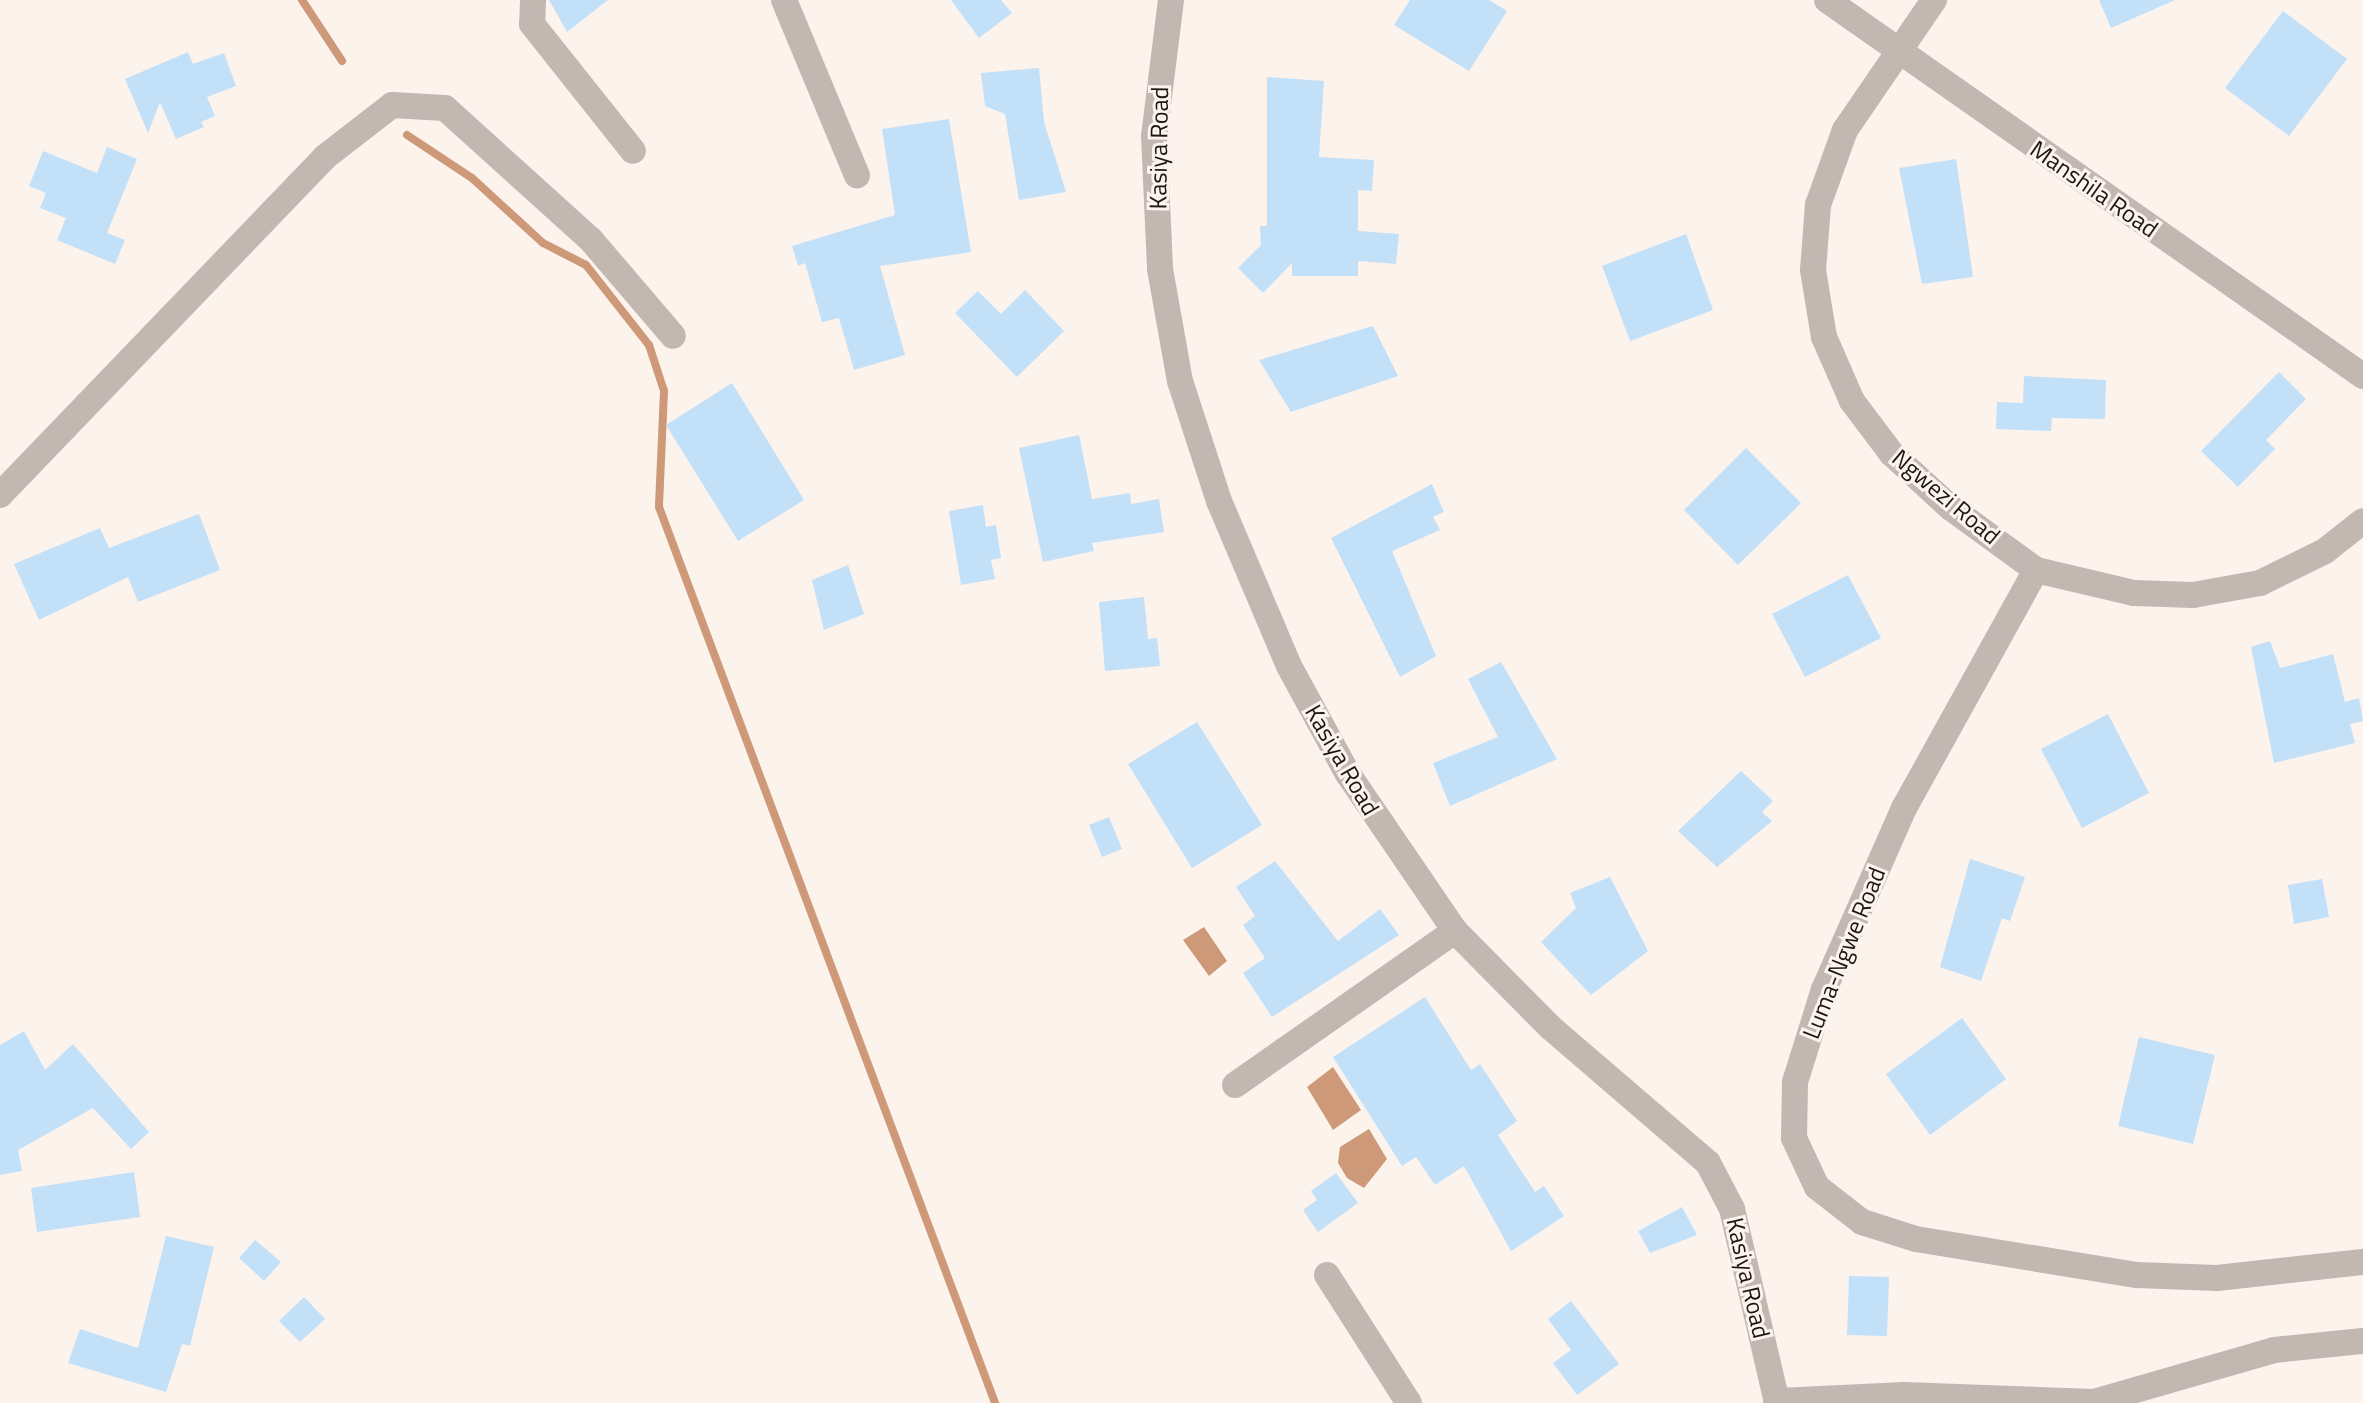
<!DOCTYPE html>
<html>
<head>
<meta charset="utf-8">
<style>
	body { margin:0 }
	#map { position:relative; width:2363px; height:1403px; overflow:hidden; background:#fcf3ed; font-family:"Titillium Web",sans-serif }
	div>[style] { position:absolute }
	.water>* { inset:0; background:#cd9978 }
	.stream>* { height:8px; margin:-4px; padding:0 4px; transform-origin:4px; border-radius:4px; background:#cd9978 }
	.building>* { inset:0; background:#c3e0f9 }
	.street>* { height:26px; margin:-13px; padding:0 13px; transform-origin:13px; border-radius:13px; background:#c2b7b1 }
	span { translate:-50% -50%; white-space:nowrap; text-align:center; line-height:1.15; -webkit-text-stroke:6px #fcf3ed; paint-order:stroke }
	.street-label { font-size:24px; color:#1e1611 }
</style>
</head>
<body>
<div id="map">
	<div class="water">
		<i style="clip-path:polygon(1204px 927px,1227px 961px,1209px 976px,1183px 940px)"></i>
		<i style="clip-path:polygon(1333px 1067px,1361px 1110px,1333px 1130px,1307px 1087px)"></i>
		<i style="clip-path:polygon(1369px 1129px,1387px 1159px,1364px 1188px,1347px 1178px,1338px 1163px,1340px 1147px)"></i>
	</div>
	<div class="stream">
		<i style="left:302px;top:0;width:73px;rotate:56.7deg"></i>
		<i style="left:407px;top:135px;width:78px;rotate:33.5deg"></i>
		<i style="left:472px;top:178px;width:96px;rotate:42.5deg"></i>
		<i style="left:543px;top:243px;width:48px;rotate:27.1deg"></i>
		<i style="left:586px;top:265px;width:102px;rotate:51.8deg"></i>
		<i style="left:649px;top:345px;width:48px;rotate:71.9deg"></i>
		<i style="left:664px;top:391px;width:116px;rotate:92.5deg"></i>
		<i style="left:659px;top:507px;width:957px;rotate:69.44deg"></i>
	</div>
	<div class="building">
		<i style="clip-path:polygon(549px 0,608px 0,567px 32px)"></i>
		<i style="clip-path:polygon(951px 0,1001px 0,1012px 13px,979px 38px)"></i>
		<i style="clip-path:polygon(1410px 0,1489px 0,1507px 11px,1469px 71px,1394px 25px)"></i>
		<i style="clip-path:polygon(2099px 0,2175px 0,2111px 28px)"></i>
		<i style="clip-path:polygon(2283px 11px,2347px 59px,2289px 136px,2225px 88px)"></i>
		<i style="clip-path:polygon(188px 52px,193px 64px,224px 53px,236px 86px,207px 97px,215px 116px,201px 122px,204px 127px,176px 139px,160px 102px,148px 133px,125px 79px)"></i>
		<i style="clip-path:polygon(1039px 68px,1044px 122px,1066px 192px,1019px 200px,1005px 114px,985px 106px,981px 73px)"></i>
		<i style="clip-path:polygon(1267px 77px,1324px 81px,1319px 157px,1374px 160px,1372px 191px,1358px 190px,1358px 231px,1399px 234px,1396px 264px,1358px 261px,1358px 276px,1292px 276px,1292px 263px,1263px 293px,1238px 268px,1261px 245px,1260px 226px,1267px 226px)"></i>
		<i style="clip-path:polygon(949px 119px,971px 252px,880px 266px,905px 355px,854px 370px,839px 318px,822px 322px,805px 263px,798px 266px,792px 246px,895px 215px,882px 129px)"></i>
		<i style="clip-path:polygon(107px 147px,137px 159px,107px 233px,125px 240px,115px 264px,57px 240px,66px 218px,40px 208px,46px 193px,29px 186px,43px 151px,97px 173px)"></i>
		<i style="clip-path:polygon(1956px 159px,1973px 277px,1922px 284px,1899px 168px)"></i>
		<i style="clip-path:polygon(1686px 234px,1713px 310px,1630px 341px,1602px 266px)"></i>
		<i style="clip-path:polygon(1025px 290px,1064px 331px,1017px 377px,955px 313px,978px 291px,1001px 314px)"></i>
		<i style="clip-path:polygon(1373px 326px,1398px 376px,1291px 412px,1259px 360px)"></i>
		<i style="clip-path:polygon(2279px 372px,2306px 399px,2266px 440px,2275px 449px,2238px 487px,2201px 451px)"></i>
		<i style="clip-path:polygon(2024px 376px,2106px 380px,2105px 419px,2052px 418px,2051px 431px,1996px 429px,1997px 402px,2023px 403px)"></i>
		<i style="clip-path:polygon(732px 383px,804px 500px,738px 541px,666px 425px)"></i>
		<i style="clip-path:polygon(1079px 435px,1092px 499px,1130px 493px,1131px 504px,1159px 499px,1164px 532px,1092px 543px,1094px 551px,1043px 562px,1019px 448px)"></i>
		<i style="clip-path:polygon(1746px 448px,1801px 503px,1738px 565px,1684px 510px)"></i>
		<i style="clip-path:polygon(1432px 484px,1444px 512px,1433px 517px,1440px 530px,1392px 551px,1436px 656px,1400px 677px,1331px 538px)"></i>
		<i style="clip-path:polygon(983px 505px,986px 527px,996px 525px,1001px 558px,991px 560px,995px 579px,961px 585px,949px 511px)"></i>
		<i style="clip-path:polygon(199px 514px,220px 570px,138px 602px,128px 577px,39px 620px,14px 564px,100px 528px,109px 548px)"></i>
		<i style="clip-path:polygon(848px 565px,864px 614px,824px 630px,812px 580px)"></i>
		<i style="clip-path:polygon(1848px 575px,1881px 638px,1805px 677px,1772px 614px)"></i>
		<i style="clip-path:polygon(1144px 597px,1148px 639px,1157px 638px,1160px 666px,1105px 671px,1099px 602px)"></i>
		<i style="clip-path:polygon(2270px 641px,2280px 668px,2333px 654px,2345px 702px,2359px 698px,2363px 721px,2350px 724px,2355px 743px,2274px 763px,2251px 647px)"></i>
		<i style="clip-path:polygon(1501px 662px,1557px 759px,1450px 806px,1433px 763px,1498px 737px,1468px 679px)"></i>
		<i style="clip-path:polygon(2108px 714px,2149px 793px,2082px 828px,2041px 749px)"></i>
		<i style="clip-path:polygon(1197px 722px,1262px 825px,1192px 868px,1128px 764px)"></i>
		<i style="clip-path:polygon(1741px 771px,1773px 801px,1762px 812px,1772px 821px,1717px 867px,1678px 831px)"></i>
		<i style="clip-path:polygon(1109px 817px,1122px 849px,1102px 857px,1089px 825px)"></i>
		<i style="clip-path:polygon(1970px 859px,2025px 877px,2010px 921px,2002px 918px,1981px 981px,1940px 967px)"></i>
		<i style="clip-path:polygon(1275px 861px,1338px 941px,1380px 909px,1399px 935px,1272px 1017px,1243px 973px,1265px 958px,1243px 925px,1255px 916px,1236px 887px)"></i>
		<i style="clip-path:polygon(1610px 877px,1648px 951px,1591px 995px,1541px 942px,1576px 908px,1570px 893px)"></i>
		<i style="clip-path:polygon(2322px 879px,2329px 917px,2294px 924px,2288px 885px)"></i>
		<i style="clip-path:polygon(1425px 997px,1471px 1070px,1480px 1064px,1517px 1121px,1498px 1135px,1535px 1192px,1544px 1186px,1564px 1216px,1511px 1251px,1464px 1166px,1435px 1185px,1416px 1157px,1402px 1166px,1333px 1057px)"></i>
		<i style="clip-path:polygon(1962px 1018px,2006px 1079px,1930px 1135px,1886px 1074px)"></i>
		<i style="clip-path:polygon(24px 1031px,45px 1070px,73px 1044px,149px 1132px,131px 1149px,93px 1108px,18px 1150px,22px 1171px,0 1175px,0 1045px)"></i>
		<i style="clip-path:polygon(2139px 1037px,2215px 1055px,2193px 1144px,2118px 1126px)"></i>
		<i style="clip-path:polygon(134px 1172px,140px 1217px,37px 1232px,31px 1188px)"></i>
		<i style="clip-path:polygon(1336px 1173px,1358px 1203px,1318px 1232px,1303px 1210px,1317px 1200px,1311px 1191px)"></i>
		<i style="clip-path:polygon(1682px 1207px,1697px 1235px,1650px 1253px,1638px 1231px)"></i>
		<i style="clip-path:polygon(166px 1236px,214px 1247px,190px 1346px,182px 1344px,166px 1392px,68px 1363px,80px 1329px,138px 1348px)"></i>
		<i style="clip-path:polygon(255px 1240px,281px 1262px,264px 1281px,239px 1258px)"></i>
		<i style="clip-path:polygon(1849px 1276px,1889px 1277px,1887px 1336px,1847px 1335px)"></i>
		<i style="clip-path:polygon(304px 1297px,325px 1319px,300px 1342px,279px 1321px)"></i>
		<i style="clip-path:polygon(1571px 1301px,1619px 1364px,1577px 1395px,1553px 1363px,1571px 1350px,1548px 1319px)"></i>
	</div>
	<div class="street">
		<i style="left:533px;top:0;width:24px;rotate:92deg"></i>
		<i style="left:532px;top:24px;width:162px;rotate:51.5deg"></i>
		<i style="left:784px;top:0;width:190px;rotate:67.4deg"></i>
		<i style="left:1171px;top:0;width:137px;rotate:97.1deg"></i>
		<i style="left:1154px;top:136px;width:133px;rotate:87.4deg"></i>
		<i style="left:1160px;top:269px;width:114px;rotate:79.9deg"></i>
		<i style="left:1180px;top:381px;width:126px;rotate:72deg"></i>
		<i style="left:1219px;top:501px;width:179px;rotate:67deg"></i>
		<i style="left:1289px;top:666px;width:123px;rotate:61.4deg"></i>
		<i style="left:1348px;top:774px;width:190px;rotate:55.7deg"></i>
		<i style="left:1455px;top:931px;width:135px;rotate:45.3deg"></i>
		<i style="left:1550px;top:1027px;width:208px;rotate:40.7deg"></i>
		<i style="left:1708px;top:1163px;width:52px;rotate:62.4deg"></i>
		<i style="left:1732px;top:1209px;width:199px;rotate:76.9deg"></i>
		<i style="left:1827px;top:0;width:655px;rotate:35.05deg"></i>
		<i style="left:1934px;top:0;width:158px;rotate:124.4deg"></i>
		<i style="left:1845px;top:130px;width:80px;rotate:109.8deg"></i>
		<i style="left:1818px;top:205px;width:65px;rotate:94.4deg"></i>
		<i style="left:1813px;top:270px;width:68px;rotate:80.7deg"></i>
		<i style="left:1824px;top:337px;width:70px;rotate:66.4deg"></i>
		<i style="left:1852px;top:401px;width:66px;rotate:53deg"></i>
		<i style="left:1892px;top:454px;width:80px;rotate:42.5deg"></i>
		<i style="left:1951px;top:508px;width:105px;rotate:36.1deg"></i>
		<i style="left:2036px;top:570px;width:101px;rotate:13.2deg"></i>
		<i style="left:2134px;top:593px;width:59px;rotate:1.9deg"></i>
		<i style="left:2193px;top:595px;width:68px;rotate:-10.2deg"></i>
		<i style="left:2260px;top:583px;width:72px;rotate:-26.2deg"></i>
		<i style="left:2325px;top:551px;width:48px;rotate:-38.3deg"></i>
		<i style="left:0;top:495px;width:469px;rotate:-46.1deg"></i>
		<i style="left:325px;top:157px;width:85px;rotate:-37.8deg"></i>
		<i style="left:392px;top:105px;width:53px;rotate:3.2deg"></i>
		<i style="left:445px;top:108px;width:197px;rotate:42.1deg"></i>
		<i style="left:591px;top:240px;width:126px;rotate:49.5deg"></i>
		<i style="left:2036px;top:570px;width:272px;rotate:119deg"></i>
		<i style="left:1904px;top:808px;width:198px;rotate:113.8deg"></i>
		<i style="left:1824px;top:989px;width:97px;rotate:107.3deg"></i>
		<i style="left:1795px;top:1082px;width:56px;rotate:91deg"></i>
		<i style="left:1794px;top:1138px;width:54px;rotate:64.9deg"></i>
		<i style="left:1817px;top:1187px;width:57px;rotate:37.9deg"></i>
		<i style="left:1862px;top:1222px;width:57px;rotate:17.5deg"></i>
		<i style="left:1916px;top:1239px;width:224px;rotate:9.3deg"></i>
		<i style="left:2137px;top:1275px;width:80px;rotate:2.1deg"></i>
		<i style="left:2217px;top:1278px;width:147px;rotate:-6.3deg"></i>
		<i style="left:1235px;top:1085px;width:269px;rotate:-35deg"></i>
		<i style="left:1327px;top:1275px;width:152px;rotate:57.4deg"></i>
		<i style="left:1776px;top:1401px;width:128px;rotate:-2.7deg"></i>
		<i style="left:1904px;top:1395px;width:190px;rotate:2.1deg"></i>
		<i style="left:2094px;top:1402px;width:187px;rotate:-16.1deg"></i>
		<i style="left:2274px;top:1350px;width:89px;rotate:-5.8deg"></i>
	</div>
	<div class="street-label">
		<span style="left:1159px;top:148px;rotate:-89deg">Kasiya Road</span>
		<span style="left:2094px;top:189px;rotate:35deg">Manshila Road</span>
		<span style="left:1946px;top:497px;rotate:40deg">Ngwezi Road</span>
		<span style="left:1342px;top:760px;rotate:60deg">Kasiya Road</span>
		<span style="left:1844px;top:953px;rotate:-68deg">Luma-Ngwe Road</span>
		<span style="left:1748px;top:1278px;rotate:77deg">Kasiya Road</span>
	</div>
</div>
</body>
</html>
